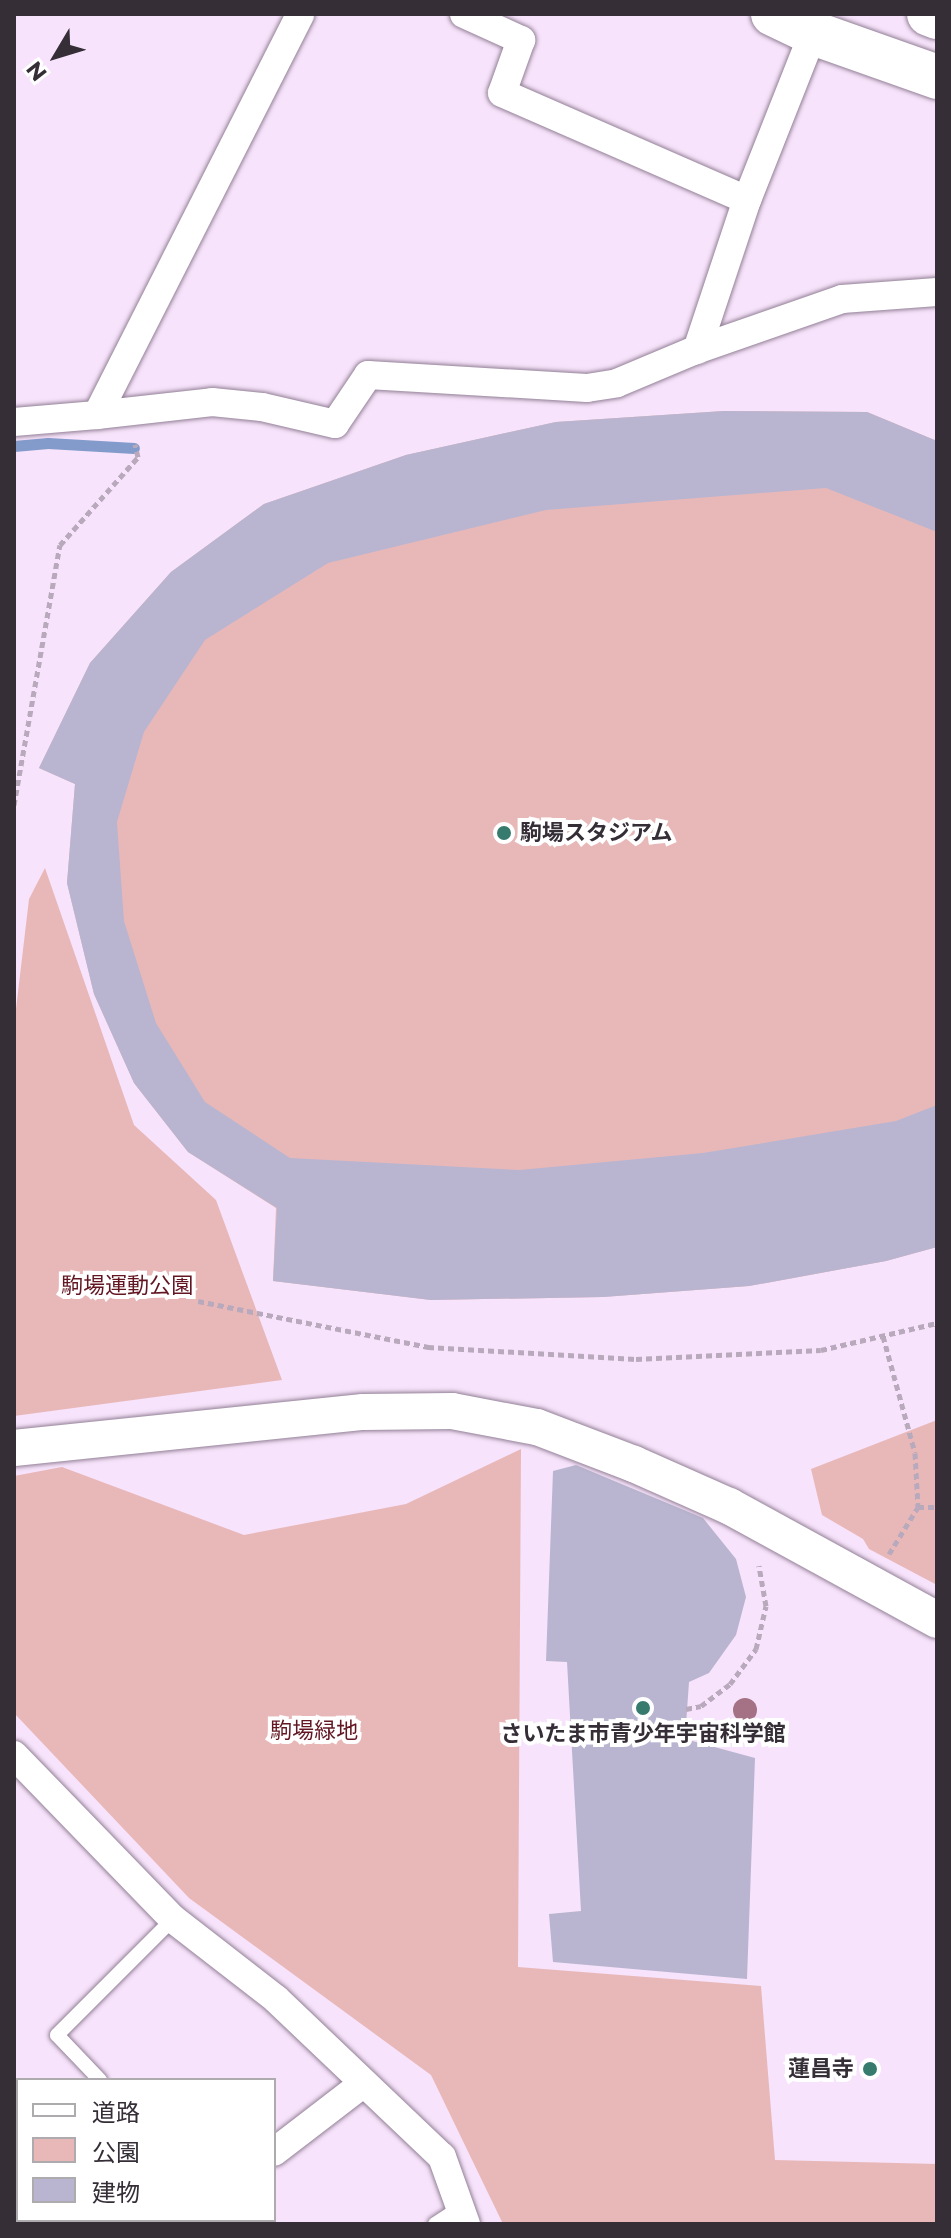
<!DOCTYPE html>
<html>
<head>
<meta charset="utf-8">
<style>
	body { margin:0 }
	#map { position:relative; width:951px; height:2238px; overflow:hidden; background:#f7e3fb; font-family:Montserrat,"Noto Sans JP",sans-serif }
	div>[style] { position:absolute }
	.green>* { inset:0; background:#e8b8b9 }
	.stream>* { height:11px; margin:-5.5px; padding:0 5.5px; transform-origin:5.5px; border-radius:5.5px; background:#839bcb }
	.building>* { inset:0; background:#b9b5d0 }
	.path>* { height:5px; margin-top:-2.5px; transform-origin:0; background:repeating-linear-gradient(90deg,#b9a9bc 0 6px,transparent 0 10px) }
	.roads { filter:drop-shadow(0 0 2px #928096) drop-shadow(0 0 2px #928096) }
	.service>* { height:14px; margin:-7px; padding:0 7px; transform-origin:7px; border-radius:7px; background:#fff }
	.minor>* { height:28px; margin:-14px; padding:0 14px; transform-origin:14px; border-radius:14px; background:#fff }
	.tertiary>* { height:36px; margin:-18px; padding:0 18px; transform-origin:18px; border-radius:18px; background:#fff }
	.trunk>* { height:44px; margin:-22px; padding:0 22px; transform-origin:22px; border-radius:22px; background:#fff }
	.trees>* { width:24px; height:24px; margin:-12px; border-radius:50%; background:#a47284 }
	.dots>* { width:22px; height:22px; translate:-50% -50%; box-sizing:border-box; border:4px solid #fff; border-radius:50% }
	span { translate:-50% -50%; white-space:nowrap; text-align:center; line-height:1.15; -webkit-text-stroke:8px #fff; paint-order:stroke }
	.poi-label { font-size:22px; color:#352e37; font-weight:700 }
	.left { translate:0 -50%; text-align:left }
	.right { translate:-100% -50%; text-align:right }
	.park-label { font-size:22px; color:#611622 }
	.frame { position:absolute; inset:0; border:16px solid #352e37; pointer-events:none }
	.legend { position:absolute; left:16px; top:2078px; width:260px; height:144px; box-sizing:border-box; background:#fff; border:2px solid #aeabaf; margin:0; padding:10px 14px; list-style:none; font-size:24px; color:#352e37 }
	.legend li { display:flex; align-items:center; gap:16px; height:40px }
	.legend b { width:40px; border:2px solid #aeabaf }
	.north { position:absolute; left:16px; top:16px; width:80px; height:80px; -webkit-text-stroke:6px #fff; paint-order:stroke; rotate:232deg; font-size:22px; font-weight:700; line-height:32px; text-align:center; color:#352e37 }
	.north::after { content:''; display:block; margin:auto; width:28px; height:36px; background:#352e37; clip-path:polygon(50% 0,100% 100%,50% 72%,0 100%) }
</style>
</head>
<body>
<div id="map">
	<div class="green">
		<i style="clip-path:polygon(724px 411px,867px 412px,937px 441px,937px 1247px,886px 1261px,749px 1286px,603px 1297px,431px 1300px,273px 1281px,276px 1208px,188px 1152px,134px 1083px,94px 994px,67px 883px,75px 784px,39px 768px,90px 663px,171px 572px,264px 504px,406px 455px,556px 422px)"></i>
		<i style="clip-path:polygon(45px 868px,134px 1125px,216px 1200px,282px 1380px,14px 1416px,14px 1026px,29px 899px)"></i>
		<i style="clip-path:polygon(937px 1420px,937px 1585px,869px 1549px,863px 1539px,822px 1515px,811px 1469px)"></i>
		<i style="clip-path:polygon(521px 1449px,518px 1967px,761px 1986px,775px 2160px,937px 2164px,937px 2224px,503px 2224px,431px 2075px,189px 1898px,14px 1713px,14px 1476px,62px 1467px,244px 1535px,406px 1504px)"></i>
	</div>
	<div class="stream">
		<i style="left:14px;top:446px;width:34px;rotate:-5deg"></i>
		<i style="left:48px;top:443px;width:86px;rotate:3.3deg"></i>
	</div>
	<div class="building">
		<i style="clip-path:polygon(724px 411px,867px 412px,937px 441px,937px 532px,826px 488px,546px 510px,328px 563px,205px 640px,144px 732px,117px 822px,124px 921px,156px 1023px,205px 1102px,290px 1158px,519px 1170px,703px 1153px,896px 1121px,937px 1105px,937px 1247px,886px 1261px,749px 1286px,603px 1297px,431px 1300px,273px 1281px,277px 1208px,188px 1152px,134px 1083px,94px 994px,67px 883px,75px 784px,39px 768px,90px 663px,171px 572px,264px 504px,406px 455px,556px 422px)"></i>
		<i style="clip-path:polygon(576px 1465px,703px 1518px,736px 1559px,746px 1597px,736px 1635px,709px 1673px,689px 1682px,685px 1739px,755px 1758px,747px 1979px,553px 1962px,549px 1914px,581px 1911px,567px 1662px,546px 1661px,553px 1471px)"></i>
	</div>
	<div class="path">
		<i style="left:14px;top:805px;width:264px;rotate:-80deg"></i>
		<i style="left:60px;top:545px;width:118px;rotate:-48.4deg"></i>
		<i style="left:138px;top:457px;width:13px;rotate:-103deg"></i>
		<i style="left:198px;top:1301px;width:235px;rotate:11.3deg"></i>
		<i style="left:428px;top:1347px;width:208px;rotate:3.3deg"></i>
		<i style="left:636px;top:1359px;width:185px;rotate:-2.8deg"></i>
		<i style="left:821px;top:1350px;width:119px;rotate:-13.1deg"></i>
		<i style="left:883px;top:1336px;width:121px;rotate:74.7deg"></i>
		<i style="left:915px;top:1453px;width:54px;rotate:86.8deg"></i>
		<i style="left:889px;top:1554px;width:55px;rotate:-58.3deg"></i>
		<i style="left:918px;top:1507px;width:19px"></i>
		<i style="left:686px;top:1709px;width:15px;rotate:-11deg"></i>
		<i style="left:701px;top:1706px;width:36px;rotate:-37deg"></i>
		<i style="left:730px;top:1684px;width:44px;rotate:-53.4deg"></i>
		<i style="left:756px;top:1649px;width:44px;rotate:-76.9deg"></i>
		<i style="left:766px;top:1606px;width:41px;rotate:-99.9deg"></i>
	</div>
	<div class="roads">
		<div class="service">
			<i style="left:100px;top:2080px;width:62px;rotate:-133.7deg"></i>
			<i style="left:57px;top:2035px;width:164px;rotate:-45deg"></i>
			<i style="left:14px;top:2137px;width:4px;rotate:-27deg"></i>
			<i style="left:14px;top:2191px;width:10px;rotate:66deg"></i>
			<i style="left:27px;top:2220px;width:4px;rotate:63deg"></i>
			<i style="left:435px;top:2224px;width:30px;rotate:-33deg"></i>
		</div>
		<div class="minor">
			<i style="left:464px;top:14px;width:63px;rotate:24.5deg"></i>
			<i style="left:521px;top:40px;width:56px;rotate:109.7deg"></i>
			<i style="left:502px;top:93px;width:267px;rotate:23.6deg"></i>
			<i style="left:697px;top:350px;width:158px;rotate:-71.6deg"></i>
			<i style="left:747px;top:200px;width:180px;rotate:-68.4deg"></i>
			<i style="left:97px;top:415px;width:116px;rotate:-6.4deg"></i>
			<i style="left:212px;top:402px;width:50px;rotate:5.7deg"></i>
			<i style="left:262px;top:407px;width:75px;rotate:13.1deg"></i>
			<i style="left:335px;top:424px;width:59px;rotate:-56deg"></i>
			<i style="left:368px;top:375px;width:219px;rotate:3.4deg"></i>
			<i style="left:587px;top:388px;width:30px;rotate:-9deg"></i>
			<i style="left:617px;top:383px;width:82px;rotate:-22.8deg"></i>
			<i style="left:693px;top:351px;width:158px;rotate:-19.2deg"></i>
			<i style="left:842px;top:299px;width:95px;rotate:-4.2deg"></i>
			<i style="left:14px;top:422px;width:83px;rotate:-4.8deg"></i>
			<i style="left:97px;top:415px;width:449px;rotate:-63.1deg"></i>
			<i style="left:14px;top:1755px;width:228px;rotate:45.9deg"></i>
			<i style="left:173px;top:1919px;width:130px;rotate:37.8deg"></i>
			<i style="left:276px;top:1999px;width:229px;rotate:43.6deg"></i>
			<i style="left:442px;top:2157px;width:71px;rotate:70.3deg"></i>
			<i style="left:274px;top:2152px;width:113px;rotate:-37.5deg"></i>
			<i style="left:181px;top:2224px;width:7px;rotate:-34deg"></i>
		</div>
		<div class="tertiary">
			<i style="left:14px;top:1448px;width:351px;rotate:-5.9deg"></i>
			<i style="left:363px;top:1412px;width:89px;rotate:-0.6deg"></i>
			<i style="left:452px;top:1411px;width:86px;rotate:10.7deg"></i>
			<i style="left:537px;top:1427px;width:104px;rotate:20.9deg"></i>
			<i style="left:634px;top:1464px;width:104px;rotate:23.9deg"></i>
			<i style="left:729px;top:1506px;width:237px;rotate:28.7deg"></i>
		</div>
		<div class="trunk">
			<i style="left:773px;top:14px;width:44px;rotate:25.4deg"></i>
			<i style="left:813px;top:33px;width:132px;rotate:19.5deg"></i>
			<i style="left:929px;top:14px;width:9px;rotate:21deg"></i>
		</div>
	</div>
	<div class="trees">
		<i style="left:745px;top:1710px"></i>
	</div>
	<div class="dots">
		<i style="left:504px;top:833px;background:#367b6e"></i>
		<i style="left:643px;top:1708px;background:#367b6e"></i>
		<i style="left:870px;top:2069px;background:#367b6e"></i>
	</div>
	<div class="poi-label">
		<span class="left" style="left:520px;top:833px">駒場スタジアム</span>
		<span style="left:643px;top:1734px">さいたま市青少年宇宙科学館</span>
		<span class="right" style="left:854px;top:2069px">蓮昌寺</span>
	</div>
	<div class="park-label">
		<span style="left:127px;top:1286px">駒場運動公園</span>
		<span style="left:314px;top:1731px">駒場緑地</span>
	</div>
	<div class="frame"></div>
	<ul class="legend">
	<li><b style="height:10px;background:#fff"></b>道路</li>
	<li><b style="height:22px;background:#e8b8b9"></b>公園</li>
	<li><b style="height:22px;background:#b9b5d0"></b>建物</li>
	</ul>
	<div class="north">N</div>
</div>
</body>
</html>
